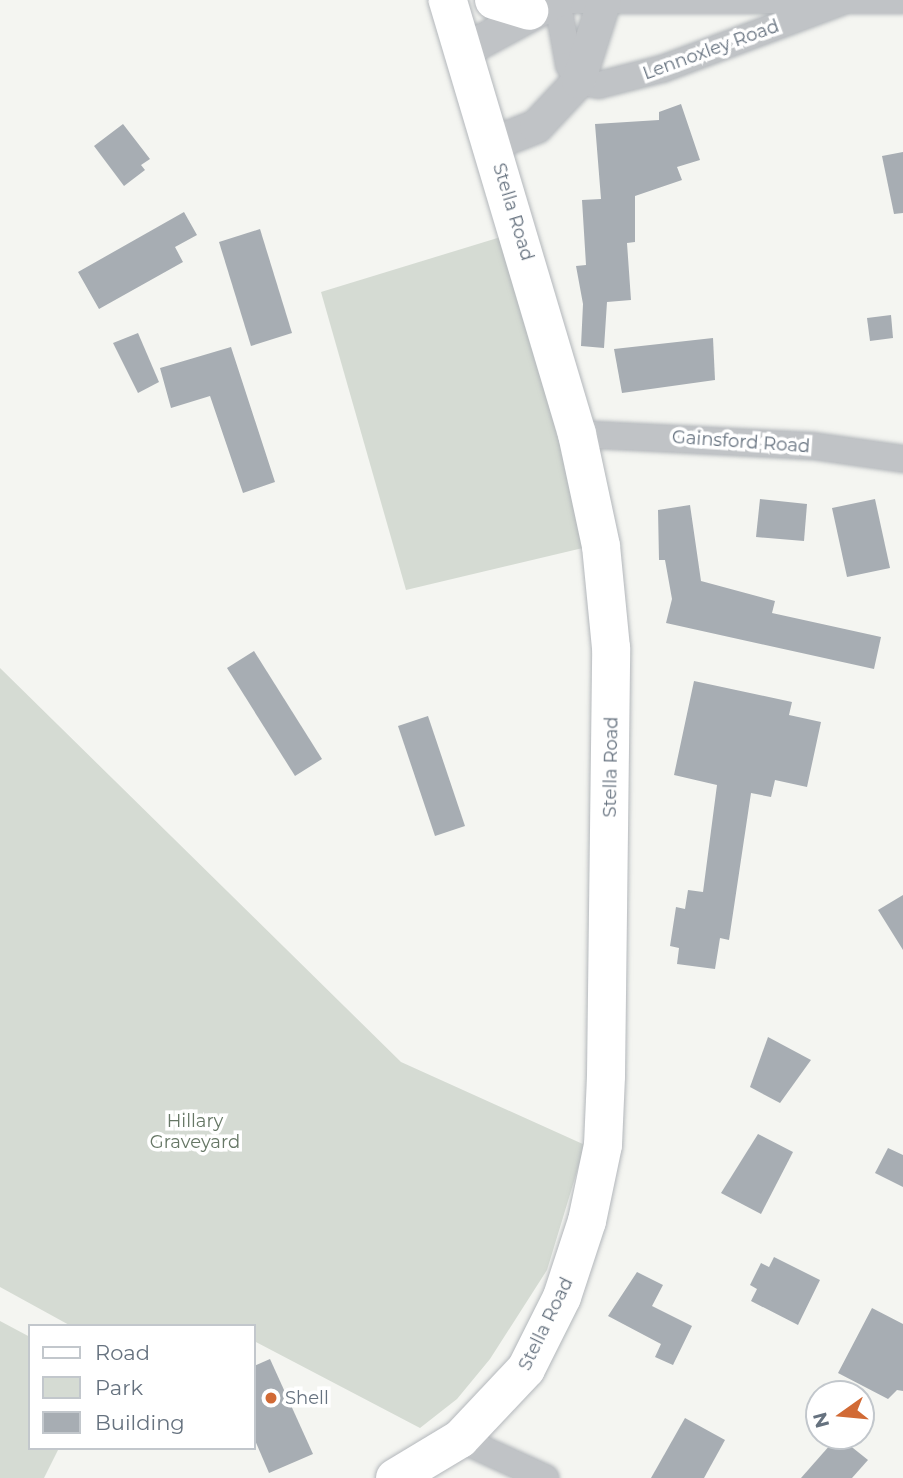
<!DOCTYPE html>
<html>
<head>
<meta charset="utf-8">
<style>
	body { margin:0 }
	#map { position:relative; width:903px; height:1478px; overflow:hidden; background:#f4f5f1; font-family:Montserrat,sans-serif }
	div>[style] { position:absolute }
	.green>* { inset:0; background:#d5dbd3 }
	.building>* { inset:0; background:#a7adb3 }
	.roads { filter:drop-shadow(0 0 2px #b3b7bb) drop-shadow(0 0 2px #b3b7bb) }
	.minor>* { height:26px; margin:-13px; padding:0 13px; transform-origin:13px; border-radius:13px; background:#c0c3c6 }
	.tertiary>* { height:33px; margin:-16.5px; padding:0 16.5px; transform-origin:16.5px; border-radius:16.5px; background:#c0c3c6 }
	.secondary>* { height:38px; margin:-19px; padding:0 19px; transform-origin:19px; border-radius:19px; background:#fff }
	.dots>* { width:19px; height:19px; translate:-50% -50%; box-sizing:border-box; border:4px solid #fff; border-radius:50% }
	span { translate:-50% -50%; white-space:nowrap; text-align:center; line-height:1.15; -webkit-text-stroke:7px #fff; paint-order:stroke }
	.street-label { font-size:18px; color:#66727f }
	.park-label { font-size:18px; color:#667765 }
	.poi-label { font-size:18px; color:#66727f }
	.left { translate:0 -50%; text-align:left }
	.legend { position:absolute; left:28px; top:1324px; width:228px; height:126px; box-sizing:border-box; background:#fff; border:2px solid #c2c7cc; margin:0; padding:9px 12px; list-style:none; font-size:21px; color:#66727f }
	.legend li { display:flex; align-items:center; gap:14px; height:35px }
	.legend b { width:35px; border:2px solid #c2c7cc }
	.north { position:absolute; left:805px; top:1380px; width:70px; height:70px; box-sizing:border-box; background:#fff; border:2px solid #c2c7cc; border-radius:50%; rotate:255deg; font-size:19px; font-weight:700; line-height:28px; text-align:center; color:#66727f }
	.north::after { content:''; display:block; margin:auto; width:24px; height:32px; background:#d16a35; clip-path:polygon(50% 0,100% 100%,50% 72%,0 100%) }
</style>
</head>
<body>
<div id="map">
	<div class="green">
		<i style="clip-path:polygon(504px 236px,587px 547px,406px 590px,321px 292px)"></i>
		<i style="clip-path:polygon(0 668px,401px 1062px,585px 1145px,547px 1270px,490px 1359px,457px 1399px,420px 1428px,254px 1341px,254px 1326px,71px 1326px,0 1287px)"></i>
		<i style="clip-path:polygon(0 1321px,30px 1337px,30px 1448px,59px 1448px,44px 1478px,0 1478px)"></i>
	</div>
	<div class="building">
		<i style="clip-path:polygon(681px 104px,700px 160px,677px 167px,682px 180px,635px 196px,635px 242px,627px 243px,631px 300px,607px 302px,604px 348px,581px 346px,583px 304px,576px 266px,586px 265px,582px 200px,601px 199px,595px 124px,659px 120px,659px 112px)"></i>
		<i style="clip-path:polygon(123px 124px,150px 159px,141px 165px,145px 170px,124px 186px,94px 146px)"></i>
		<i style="clip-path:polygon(903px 152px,903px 213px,894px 214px,882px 156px)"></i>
		<i style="clip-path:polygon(184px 212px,197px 235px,175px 247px,183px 262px,99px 309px,78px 272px)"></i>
		<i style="clip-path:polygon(260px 229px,292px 333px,251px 346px,219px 242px)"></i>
		<i style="clip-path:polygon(891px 315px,893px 338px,870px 341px,867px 318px)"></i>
		<i style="clip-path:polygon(138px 333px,159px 382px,138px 393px,113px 343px)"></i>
		<i style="clip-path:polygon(713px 338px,715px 380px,622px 393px,614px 349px)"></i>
		<i style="clip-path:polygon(231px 347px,275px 482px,243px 493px,210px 396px,171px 408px,160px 368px)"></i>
		<i style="clip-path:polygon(760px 499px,807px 504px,804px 541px,756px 537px)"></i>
		<i style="clip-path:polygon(875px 499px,890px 568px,847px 577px,832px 508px)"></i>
		<i style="clip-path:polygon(690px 505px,701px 581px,775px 601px,772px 613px,881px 637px,874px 669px,666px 623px,672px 599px,665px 560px,659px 560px,658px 510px)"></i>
		<i style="clip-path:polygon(254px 651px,322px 759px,295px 776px,227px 668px)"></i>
		<i style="clip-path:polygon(694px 681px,792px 702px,789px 715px,821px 722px,807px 787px,775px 780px,771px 797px,751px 793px,729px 940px,720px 938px,715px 969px,677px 964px,679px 948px,670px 946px,676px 907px,685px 909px,688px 890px,703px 892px,717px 785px,674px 775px)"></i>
		<i style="clip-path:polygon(428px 716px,465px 826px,435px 836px,398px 726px)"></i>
		<i style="clip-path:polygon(903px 895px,903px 950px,878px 910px)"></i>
		<i style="clip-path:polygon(768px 1037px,811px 1060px,780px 1103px,750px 1087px)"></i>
		<i style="clip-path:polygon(758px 1134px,793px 1152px,761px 1214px,721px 1193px)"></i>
		<i style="clip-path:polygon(888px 1148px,903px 1155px,903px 1187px,875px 1173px)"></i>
		<i style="clip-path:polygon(774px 1257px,820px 1280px,798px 1325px,751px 1301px,757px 1289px,750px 1285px,761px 1263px,769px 1267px)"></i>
		<i style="clip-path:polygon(637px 1272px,663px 1285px,652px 1306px,692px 1326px,673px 1365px,655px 1357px,661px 1344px,608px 1316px)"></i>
		<i style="clip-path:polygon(872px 1308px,903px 1324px,903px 1391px,897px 1390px,888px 1399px,838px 1373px)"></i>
		<i style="clip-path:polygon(270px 1359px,313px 1454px,269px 1473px,254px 1438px,254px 1366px)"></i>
		<i style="clip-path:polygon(685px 1418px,725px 1440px,704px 1478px,651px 1478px)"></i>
		<i style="clip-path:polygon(838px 1436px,868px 1460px,852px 1478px,801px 1478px)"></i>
	</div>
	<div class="roads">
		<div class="minor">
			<i style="left:557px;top:0;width:66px;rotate:79.5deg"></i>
			<i style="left:569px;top:65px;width:18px;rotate:61deg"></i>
			<i style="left:578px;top:81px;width:21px;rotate:11deg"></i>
			<i style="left:599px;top:85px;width:65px;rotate:-14.3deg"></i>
			<i style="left:662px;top:69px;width:191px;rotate:-20.5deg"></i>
			<i style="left:564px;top:0;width:339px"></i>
			<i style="left:577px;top:434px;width:236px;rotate:2.9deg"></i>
			<i style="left:813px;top:446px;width:91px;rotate:8.2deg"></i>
			<i style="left:460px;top:1439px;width:94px;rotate:24.6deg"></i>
		</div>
		<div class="tertiary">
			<i style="left:464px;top:50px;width:105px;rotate:-28.5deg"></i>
			<i style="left:493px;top:143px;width:46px;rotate:-21.6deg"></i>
			<i style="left:536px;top:126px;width:62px;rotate:-47deg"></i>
			<i style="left:578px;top:81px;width:85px;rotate:-72.2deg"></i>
		</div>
		<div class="secondary">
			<i style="left:494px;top:0;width:37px;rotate:17deg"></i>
			<i style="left:395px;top:1478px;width:76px;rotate:-31deg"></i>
			<i style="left:460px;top:1439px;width:96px;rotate:-46.7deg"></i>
			<i style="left:526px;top:1369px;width:80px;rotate:-63.4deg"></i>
			<i style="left:562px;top:1297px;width:80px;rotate:-71.8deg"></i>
			<i style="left:587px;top:1221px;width:78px;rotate:-78.1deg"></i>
			<i style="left:603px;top:1145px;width:69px;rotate:-87.5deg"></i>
			<i style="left:606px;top:1076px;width:428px;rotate:-89.3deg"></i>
			<i style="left:611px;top:648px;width:102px;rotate:-95.6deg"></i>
			<i style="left:601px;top:546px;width:115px;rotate:-102.1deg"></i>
			<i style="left:577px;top:434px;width:453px;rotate:-106.6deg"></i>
		</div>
	</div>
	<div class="dots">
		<i style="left:271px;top:1398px;background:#d16a35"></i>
	</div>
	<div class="street-label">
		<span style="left:711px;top:50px;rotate:-20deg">Lennoxley Road</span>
		<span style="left:513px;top:212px;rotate:73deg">Stella Road</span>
		<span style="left:741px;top:442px;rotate:4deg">Gainsford Road</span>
		<span style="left:611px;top:767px;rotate:-89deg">Stella Road</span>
		<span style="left:546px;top:1324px;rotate:-64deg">Stella Road</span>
	</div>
	<div class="park-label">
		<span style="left:195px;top:1132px">Hillary<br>Graveyard</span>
	</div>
	<div class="poi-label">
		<span class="left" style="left:285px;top:1398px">Shell</span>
	</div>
	<ul class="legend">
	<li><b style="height:9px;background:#fff"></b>Road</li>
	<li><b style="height:19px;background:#d5dbd3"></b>Park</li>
	<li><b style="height:19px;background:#a7adb3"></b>Building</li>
	</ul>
	<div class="north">N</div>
</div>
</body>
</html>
